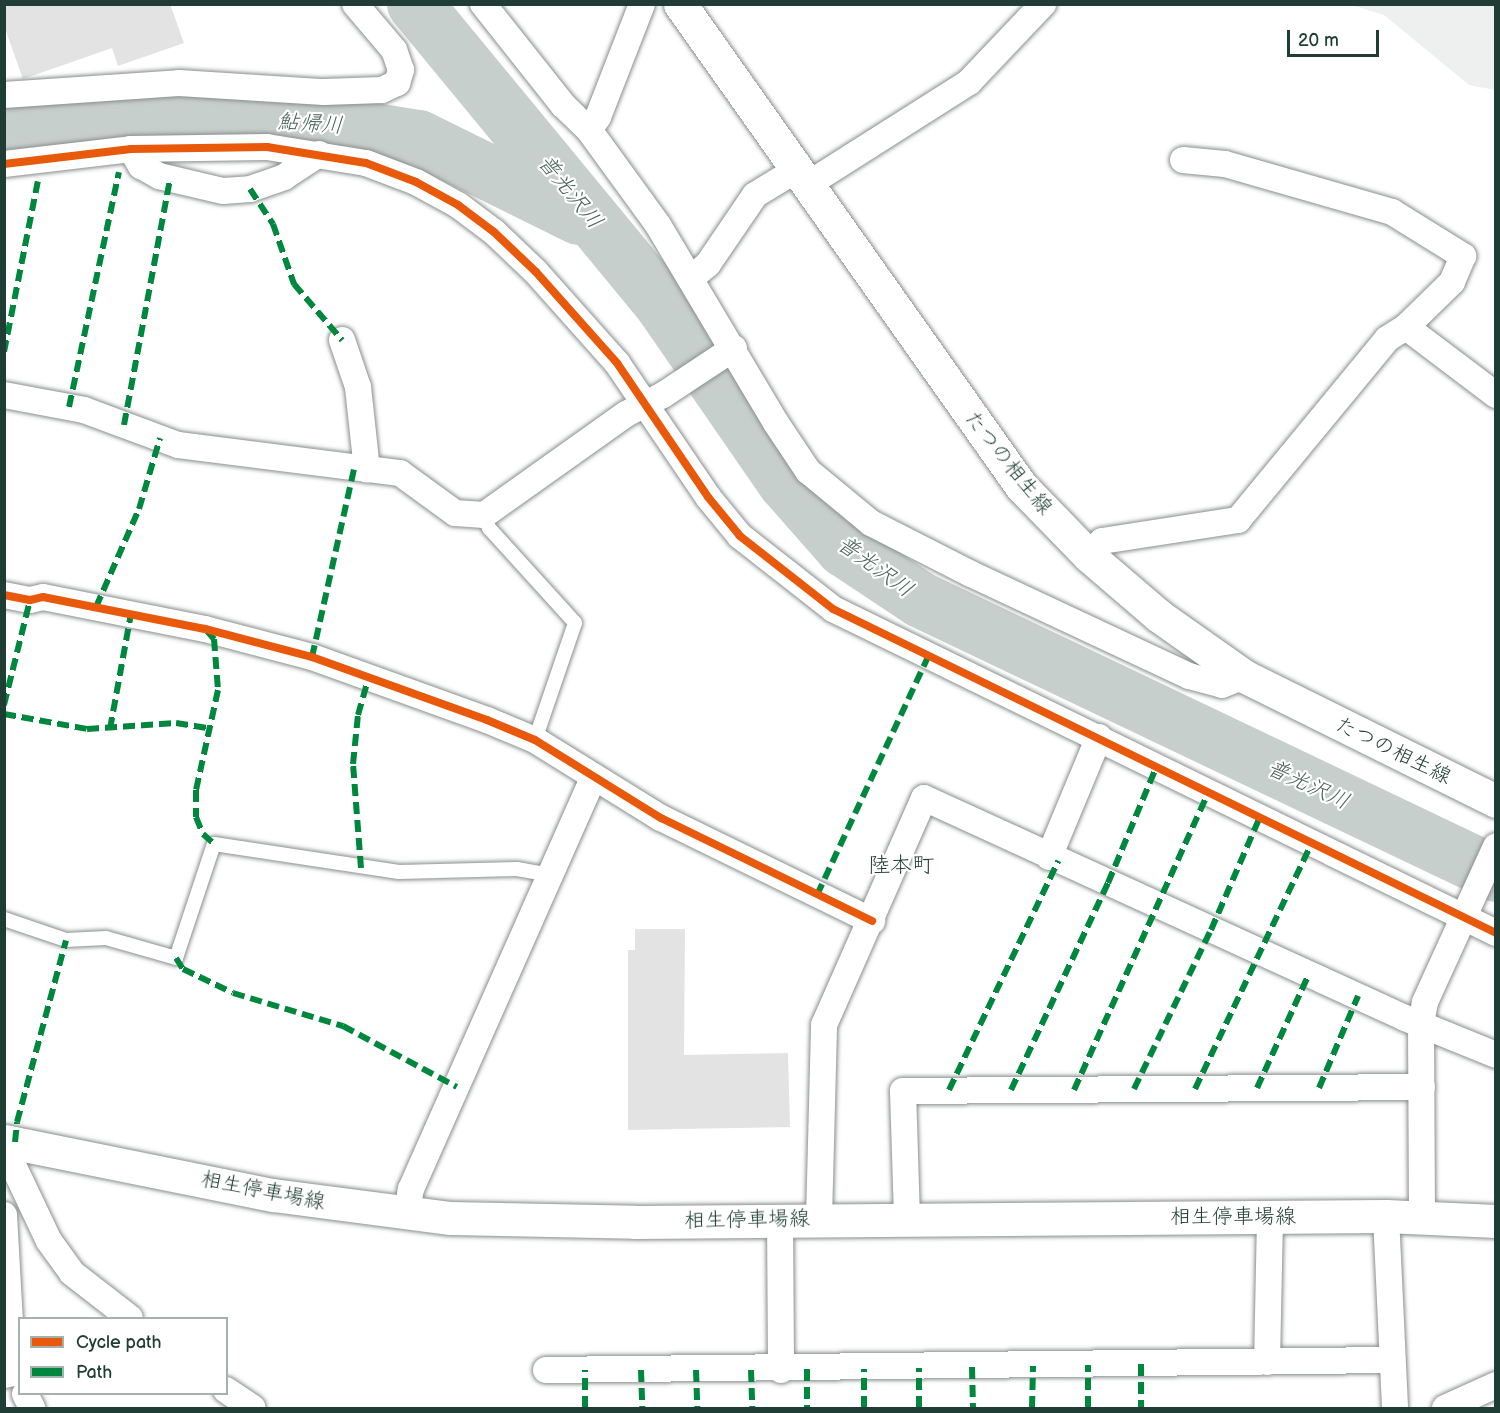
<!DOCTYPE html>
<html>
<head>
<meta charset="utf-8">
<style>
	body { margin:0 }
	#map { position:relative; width:1500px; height:1413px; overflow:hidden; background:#fff; font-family:"Balsamiq Sans","Klee One",sans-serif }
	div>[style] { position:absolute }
	.built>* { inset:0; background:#edf0ef }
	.river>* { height:56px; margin:-28px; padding:0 28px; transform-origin:28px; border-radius:28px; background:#c7cfcd }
	.building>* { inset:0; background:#e2e3e2 }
	.roads { filter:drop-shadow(0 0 2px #898f8d) drop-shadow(0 0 2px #898f8d) }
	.service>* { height:14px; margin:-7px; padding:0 7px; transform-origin:7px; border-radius:7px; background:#fff }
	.minor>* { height:26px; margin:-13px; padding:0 13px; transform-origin:13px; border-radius:13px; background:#fff }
	.secondary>* { height:33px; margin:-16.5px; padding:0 16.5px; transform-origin:16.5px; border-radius:16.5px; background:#fff }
	.primary>* { height:33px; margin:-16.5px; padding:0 16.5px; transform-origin:16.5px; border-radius:16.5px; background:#fff }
	.quiet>* { height:6px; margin-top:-3px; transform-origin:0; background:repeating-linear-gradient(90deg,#00873e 0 12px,transparent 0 18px) }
	.cycleway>* { height:8px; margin:-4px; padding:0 4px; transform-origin:4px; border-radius:4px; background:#e8590c }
	span { translate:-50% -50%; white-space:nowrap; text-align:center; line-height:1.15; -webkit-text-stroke:4.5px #fff; paint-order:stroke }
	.street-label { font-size:21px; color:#1f3d34 }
	.water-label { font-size:22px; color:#4a625b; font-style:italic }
	.neighbourhood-label { font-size:22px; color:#1f3d34 }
	.frame { position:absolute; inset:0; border:6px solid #1f3d34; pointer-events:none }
	.legend { position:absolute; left:18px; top:1317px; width:210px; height:78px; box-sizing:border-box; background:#fff; border:2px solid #a5b1ae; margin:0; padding:8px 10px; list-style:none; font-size:18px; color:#1f3d34 }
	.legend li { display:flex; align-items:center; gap:12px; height:30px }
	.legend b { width:30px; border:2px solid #a5b1ae }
	.scale { position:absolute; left:1287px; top:30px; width:92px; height:27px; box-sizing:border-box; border:3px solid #1f3d34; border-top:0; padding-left:8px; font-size:18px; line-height:21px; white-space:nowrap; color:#1f3d34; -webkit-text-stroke:4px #fff; paint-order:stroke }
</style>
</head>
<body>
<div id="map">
	<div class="built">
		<i style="clip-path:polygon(1351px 5px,1495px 5px,1495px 90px,1469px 85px,1384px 15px)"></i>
	</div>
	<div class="river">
		<i style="left:415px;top:4px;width:390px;rotate:50.5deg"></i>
		<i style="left:663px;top:305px;width:216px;rotate:55.4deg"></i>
		<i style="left:786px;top:483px;width:88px;rotate:48.7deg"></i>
		<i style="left:844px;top:549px;width:92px;rotate:33.5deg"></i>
		<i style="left:921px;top:600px;width:637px;rotate:25.48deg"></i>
		<i style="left:4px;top:131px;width:186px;rotate:-3.4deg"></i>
		<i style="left:190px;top:120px;width:135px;rotate:1.3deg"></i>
		<i style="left:325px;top:123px;width:95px;rotate:9.1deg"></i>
		<i style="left:419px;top:138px;width:178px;rotate:26.3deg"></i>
	</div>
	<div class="building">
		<i style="clip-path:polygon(4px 4px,170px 4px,184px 43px,118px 66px,112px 48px,23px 79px,4px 26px)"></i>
		<i style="clip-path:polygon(635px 929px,685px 929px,684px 1055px,788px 1053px,790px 1127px,628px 1130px,628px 950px,635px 950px)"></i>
	</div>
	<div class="roads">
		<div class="service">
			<i style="left:484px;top:515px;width:14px;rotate:69deg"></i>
			<i style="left:489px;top:528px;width:128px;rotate:47.8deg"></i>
			<i style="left:575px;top:623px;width:124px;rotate:108.9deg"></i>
			<i style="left:4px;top:919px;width:65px;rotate:18.7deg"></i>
			<i style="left:66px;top:940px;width:40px;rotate:-2.9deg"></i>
			<i style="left:106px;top:938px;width:73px;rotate:15.9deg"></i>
			<i style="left:176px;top:958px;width:120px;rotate:-71.6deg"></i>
			<i style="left:214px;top:844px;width:187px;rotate:8.6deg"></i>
			<i style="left:399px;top:872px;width:118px;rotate:-1.5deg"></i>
			<i style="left:517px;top:869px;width:35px;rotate:10deg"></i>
		</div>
		<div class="minor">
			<i style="left:483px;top:4px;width:129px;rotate:51.6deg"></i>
			<i style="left:563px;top:105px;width:36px;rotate:44deg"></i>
			<i style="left:589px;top:130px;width:117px;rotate:54deg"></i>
			<i style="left:658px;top:225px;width:230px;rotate:59.2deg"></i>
			<i style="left:776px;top:423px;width:58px;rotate:56.3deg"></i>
			<i style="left:808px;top:471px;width:82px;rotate:39.5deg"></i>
			<i style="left:871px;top:523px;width:110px;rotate:27deg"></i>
			<i style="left:969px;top:573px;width:243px;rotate:25.1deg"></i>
			<i style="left:1189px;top:676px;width:34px;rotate:15deg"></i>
			<i style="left:1222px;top:685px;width:24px;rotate:-22deg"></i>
			<i style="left:4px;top:95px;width:175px;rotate:-3.9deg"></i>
			<i style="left:179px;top:83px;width:145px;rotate:3.6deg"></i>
			<i style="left:324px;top:92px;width:58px;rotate:-2deg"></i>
			<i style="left:382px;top:90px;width:17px;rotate:-25deg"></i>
			<i style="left:397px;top:83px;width:14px;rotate:-73deg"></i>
			<i style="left:401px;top:70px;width:21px;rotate:-109deg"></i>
			<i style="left:394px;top:50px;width:60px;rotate:-130.3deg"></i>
			<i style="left:589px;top:130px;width:16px;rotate:-55deg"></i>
			<i style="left:598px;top:117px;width:121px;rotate:-68.7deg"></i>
			<i style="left:131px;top:149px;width:20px;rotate:60deg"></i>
			<i style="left:141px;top:166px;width:21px;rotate:29deg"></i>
			<i style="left:159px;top:176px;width:66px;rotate:13.2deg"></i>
			<i style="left:223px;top:191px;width:27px;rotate:-4deg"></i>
			<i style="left:250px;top:189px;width:36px;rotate:-19deg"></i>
			<i style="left:284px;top:177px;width:42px;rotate:-33.3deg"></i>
			<i style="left:1183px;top:160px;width:42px;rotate:5.4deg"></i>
			<i style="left:1225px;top:164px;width:174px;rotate:16deg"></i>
			<i style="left:1392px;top:212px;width:84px;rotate:31.8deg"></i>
			<i style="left:1463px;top:256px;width:28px;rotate:113deg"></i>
			<i style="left:1452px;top:282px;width:64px;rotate:135.6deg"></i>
			<i style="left:4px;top:164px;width:128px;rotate:-6.7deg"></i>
			<i style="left:131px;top:149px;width:136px;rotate:-0.8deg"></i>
			<i style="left:267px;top:147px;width:100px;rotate:9.2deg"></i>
			<i style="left:366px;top:163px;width:53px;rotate:20.8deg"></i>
			<i style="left:416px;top:182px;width:48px;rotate:28.7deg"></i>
			<i style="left:458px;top:205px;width:45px;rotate:36.9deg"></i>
			<i style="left:494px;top:232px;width:58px;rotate:43.6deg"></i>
			<i style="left:536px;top:272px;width:122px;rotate:48.3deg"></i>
			<i style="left:617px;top:363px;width:162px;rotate:55.8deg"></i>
			<i style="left:708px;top:497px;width:50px;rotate:50.6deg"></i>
			<i style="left:740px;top:536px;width:118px;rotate:38.1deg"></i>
			<i style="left:833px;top:609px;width:738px;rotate:26.04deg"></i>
			<i style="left:807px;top:185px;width:192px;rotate:-32.4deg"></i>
			<i style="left:969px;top:82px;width:108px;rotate:-46.5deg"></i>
			<i style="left:691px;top:278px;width:22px;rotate:-39deg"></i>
			<i style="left:708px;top:264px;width:83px;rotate:-55.7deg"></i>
			<i style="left:755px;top:195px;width:48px;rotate:-31.4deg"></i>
			<i style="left:342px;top:340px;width:50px;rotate:71.2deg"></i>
			<i style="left:358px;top:387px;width:83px;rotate:83.8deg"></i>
			<i style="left:4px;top:395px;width:81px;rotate:10.6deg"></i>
			<i style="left:84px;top:410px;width:100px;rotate:20.4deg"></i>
			<i style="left:178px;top:445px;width:224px;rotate:7.2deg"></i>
			<i style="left:400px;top:473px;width:68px;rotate:36deg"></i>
			<i style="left:455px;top:513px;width:29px;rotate:4deg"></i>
			<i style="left:484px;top:515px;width:174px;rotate:-35.4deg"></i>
			<i style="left:626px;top:414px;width:42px;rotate:-27.2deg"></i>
			<i style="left:663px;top:395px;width:85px;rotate:-33.5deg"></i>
			<i style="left:1089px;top:556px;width:20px;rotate:-49deg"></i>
			<i style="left:1102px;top:541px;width:138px;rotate:-8.8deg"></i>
			<i style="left:1238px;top:520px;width:234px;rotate:-50.5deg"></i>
			<i style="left:1387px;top:339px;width:22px;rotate:-32deg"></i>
			<i style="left:1406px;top:327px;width:113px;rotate:37.1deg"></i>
			<i style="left:4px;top:595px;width:26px;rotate:11deg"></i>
			<i style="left:30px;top:600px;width:13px;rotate:-13deg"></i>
			<i style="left:43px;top:597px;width:165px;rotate:11.2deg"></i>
			<i style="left:205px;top:629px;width:111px;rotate:14.7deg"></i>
			<i style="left:312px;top:657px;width:186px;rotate:19.8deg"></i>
			<i style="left:487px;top:720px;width:52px;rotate:22.6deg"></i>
			<i style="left:535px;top:740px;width:148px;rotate:31.8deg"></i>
			<i style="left:661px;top:818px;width:235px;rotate:26deg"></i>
			<i style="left:1049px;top:857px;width:130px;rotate:-67.4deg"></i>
			<i style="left:4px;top:1146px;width:105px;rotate:64.7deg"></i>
			<i style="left:49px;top:1241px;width:39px;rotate:54deg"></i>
			<i style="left:72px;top:1273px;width:73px;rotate:37.8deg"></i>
			<i style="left:407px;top:1213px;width:24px;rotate:-81deg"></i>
			<i style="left:411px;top:1189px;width:451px;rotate:-66.1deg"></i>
			<i style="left:4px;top:1215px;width:125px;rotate:86.8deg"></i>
			<i style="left:11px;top:1340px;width:33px;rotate:78deg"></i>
			<i style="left:18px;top:1372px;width:14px;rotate:168deg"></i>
			<i style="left:1386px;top:1216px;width:192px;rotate:87.3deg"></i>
			<i style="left:1422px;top:1217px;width:194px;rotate:-90.3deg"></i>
			<i style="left:1421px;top:1023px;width:21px;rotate:-79deg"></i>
			<i style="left:1425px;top:1002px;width:171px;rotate:-65.5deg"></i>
			<i style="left:907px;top:1218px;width:127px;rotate:-91.8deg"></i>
			<i style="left:903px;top:1091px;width:519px;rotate:-0.44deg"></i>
			<i style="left:780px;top:1219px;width:151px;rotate:89.6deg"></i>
			<i style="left:819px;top:1219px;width:194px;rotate:-88.5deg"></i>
			<i style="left:824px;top:1025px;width:248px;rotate:-66.2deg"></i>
			<i style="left:924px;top:798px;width:529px;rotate:24.58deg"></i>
			<i style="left:1405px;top:1018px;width:98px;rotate:22.1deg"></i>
			<i style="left:1267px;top:1362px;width:146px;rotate:-88.8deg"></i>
			<i style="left:546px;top:1370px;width:845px;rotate:-0.68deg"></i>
			<i style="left:226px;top:1390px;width:32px;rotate:34deg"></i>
			<i style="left:25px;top:1394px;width:16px;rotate:63deg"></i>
			<i style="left:1445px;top:1408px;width:56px;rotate:-24.3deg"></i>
		</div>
		<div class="secondary">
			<i style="left:680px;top:4px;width:590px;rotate:54.72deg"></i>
			<i style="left:1021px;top:486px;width:98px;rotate:45.8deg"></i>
			<i style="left:1089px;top:556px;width:92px;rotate:40.6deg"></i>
			<i style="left:1159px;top:616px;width:104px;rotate:35.2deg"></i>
			<i style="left:1244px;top:676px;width:281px;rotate:26.4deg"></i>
		</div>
		<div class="primary">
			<i style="left:4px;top:1141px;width:274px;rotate:11.4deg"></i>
			<i style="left:273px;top:1195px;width:179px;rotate:7.4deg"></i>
			<i style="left:451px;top:1218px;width:184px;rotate:1.2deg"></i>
			<i style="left:635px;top:1222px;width:751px;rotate:-0.46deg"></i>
			<i style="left:1386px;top:1216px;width:110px;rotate:2.6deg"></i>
		</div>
	</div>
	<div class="quiet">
		<i style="left:250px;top:189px;width:42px;rotate:56.7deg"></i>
		<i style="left:273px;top:224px;width:64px;rotate:70.7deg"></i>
		<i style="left:294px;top:284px;width:74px;rotate:49.4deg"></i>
		<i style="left:4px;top:352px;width:174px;rotate:-78.8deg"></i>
		<i style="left:69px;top:407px;width:240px;rotate:-78deg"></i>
		<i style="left:124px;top:425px;width:250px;rotate:-79.4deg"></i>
		<i style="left:96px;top:607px;width:107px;rotate:-66.3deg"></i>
		<i style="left:139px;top:509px;width:74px;rotate:-73.5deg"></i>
		<i style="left:207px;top:631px;width:11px;rotate:49deg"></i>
		<i style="left:214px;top:639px;width:51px;rotate:85.5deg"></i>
		<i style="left:218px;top:690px;width:102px;rotate:102.4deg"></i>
		<i style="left:196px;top:790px;width:27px;rotate:90deg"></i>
		<i style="left:196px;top:817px;width:18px;rotate:68deg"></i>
		<i style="left:203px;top:834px;width:15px;rotate:42deg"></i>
		<i style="left:312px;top:657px;width:193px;rotate:-77.4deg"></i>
		<i style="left:4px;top:705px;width:108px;rotate:-76.1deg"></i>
		<i style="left:4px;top:714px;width:84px;rotate:10.2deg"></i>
		<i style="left:87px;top:729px;width:89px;rotate:-3.9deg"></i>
		<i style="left:176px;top:723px;width:33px;rotate:9deg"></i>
		<i style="left:110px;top:729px;width:117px;rotate:-79.7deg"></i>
		<i style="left:361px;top:868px;width:104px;rotate:-94.4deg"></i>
		<i style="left:353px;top:764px;width:49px;rotate:-84.2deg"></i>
		<i style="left:358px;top:715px;width:41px;rotate:-74.2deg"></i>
		<i style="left:817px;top:895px;width:265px;rotate:-65deg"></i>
		<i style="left:176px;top:958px;width:13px;rotate:58deg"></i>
		<i style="left:183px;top:969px;width:55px;rotate:25.6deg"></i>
		<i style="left:233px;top:993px;width:115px;rotate:16.7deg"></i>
		<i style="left:343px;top:1026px;width:129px;rotate:28.2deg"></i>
		<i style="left:1257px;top:1088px;width:125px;rotate:-65.5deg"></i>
		<i style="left:1319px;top:1088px;width:100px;rotate:-67deg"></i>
		<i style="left:1134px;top:1089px;width:177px;rotate:-64.2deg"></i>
		<i style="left:1211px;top:930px;width:123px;rotate:-66.6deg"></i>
		<i style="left:1195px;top:1089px;width:272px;rotate:-64.6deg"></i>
		<i style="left:949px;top:1090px;width:254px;rotate:-64.5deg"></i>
		<i style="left:1011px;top:1090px;width:229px;rotate:-64.9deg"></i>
		<i style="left:1108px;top:883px;width:128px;rotate:-67.4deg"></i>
		<i style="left:1074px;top:1090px;width:328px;rotate:-65.7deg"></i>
		<i style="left:15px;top:1142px;width:20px;rotate:-84deg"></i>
		<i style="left:17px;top:1122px;width:188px;rotate:-74.9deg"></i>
		<i style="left:1141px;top:1364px;width:44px;rotate:90deg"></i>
		<i style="left:972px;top:1367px;width:41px;rotate:88.6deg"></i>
		<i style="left:807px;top:1369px;width:39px;rotate:90deg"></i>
		<i style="left:641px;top:1370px;width:38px;rotate:88deg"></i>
		<i style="left:696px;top:1370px;width:38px;rotate:88deg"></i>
		<i style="left:751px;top:1370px;width:38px;rotate:88deg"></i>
		<i style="left:585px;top:1408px;width:38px;rotate:-90deg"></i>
		<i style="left:864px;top:1408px;width:39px;rotate:-90deg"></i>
		<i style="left:919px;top:1408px;width:40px;rotate:-90deg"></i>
		<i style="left:1032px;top:1408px;width:42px;rotate:-88.6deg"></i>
		<i style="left:1088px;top:1408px;width:43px;rotate:-90deg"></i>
	</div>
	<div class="cycleway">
		<i style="left:4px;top:164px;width:128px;rotate:-6.7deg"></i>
		<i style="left:131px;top:149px;width:136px;rotate:-0.8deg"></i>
		<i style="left:267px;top:147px;width:100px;rotate:9.2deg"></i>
		<i style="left:366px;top:163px;width:53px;rotate:20.8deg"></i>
		<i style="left:416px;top:182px;width:48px;rotate:28.7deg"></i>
		<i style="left:458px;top:205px;width:45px;rotate:36.9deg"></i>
		<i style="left:494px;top:232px;width:58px;rotate:43.6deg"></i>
		<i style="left:536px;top:272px;width:122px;rotate:48.3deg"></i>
		<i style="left:617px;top:363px;width:162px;rotate:55.8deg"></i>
		<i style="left:708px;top:497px;width:50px;rotate:50.6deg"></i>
		<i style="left:740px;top:536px;width:118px;rotate:38.1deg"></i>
		<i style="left:833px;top:609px;width:738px;rotate:26.04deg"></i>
		<i style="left:4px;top:595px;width:26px;rotate:11deg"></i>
		<i style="left:30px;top:600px;width:13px;rotate:-13deg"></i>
		<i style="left:43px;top:597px;width:165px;rotate:11.2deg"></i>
		<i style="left:205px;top:629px;width:111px;rotate:14.7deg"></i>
		<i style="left:312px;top:657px;width:186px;rotate:19.8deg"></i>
		<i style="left:487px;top:720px;width:52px;rotate:22.6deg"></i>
		<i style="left:535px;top:740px;width:148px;rotate:31.8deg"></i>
		<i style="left:661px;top:818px;width:235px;rotate:26deg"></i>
	</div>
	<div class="street-label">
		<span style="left:1008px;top:463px;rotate:51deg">たつの相生線</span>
		<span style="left:1393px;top:751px;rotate:26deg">たつの相生線</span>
		<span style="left:263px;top:1191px;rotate:11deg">相生停車場線</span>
		<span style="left:1233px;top:1217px">相生停車場線</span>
		<span style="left:747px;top:1220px;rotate:-1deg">相生停車場線</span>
	</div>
	<div class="water-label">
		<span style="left:310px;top:124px;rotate:4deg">鮎帰川</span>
		<span style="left:570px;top:192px;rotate:51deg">普光沢川</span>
		<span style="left:875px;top:567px;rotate:36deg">普光沢川</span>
		<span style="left:1308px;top:785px;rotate:25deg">普光沢川</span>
	</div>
	<div class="neighbourhood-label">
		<span style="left:901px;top:866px">陸本町</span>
	</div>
	<div class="frame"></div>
	<ul class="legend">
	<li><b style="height:8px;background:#e8590c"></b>Cycle path</li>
	<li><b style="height:8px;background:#00873e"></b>Path</li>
	</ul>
	<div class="scale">20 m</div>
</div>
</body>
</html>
